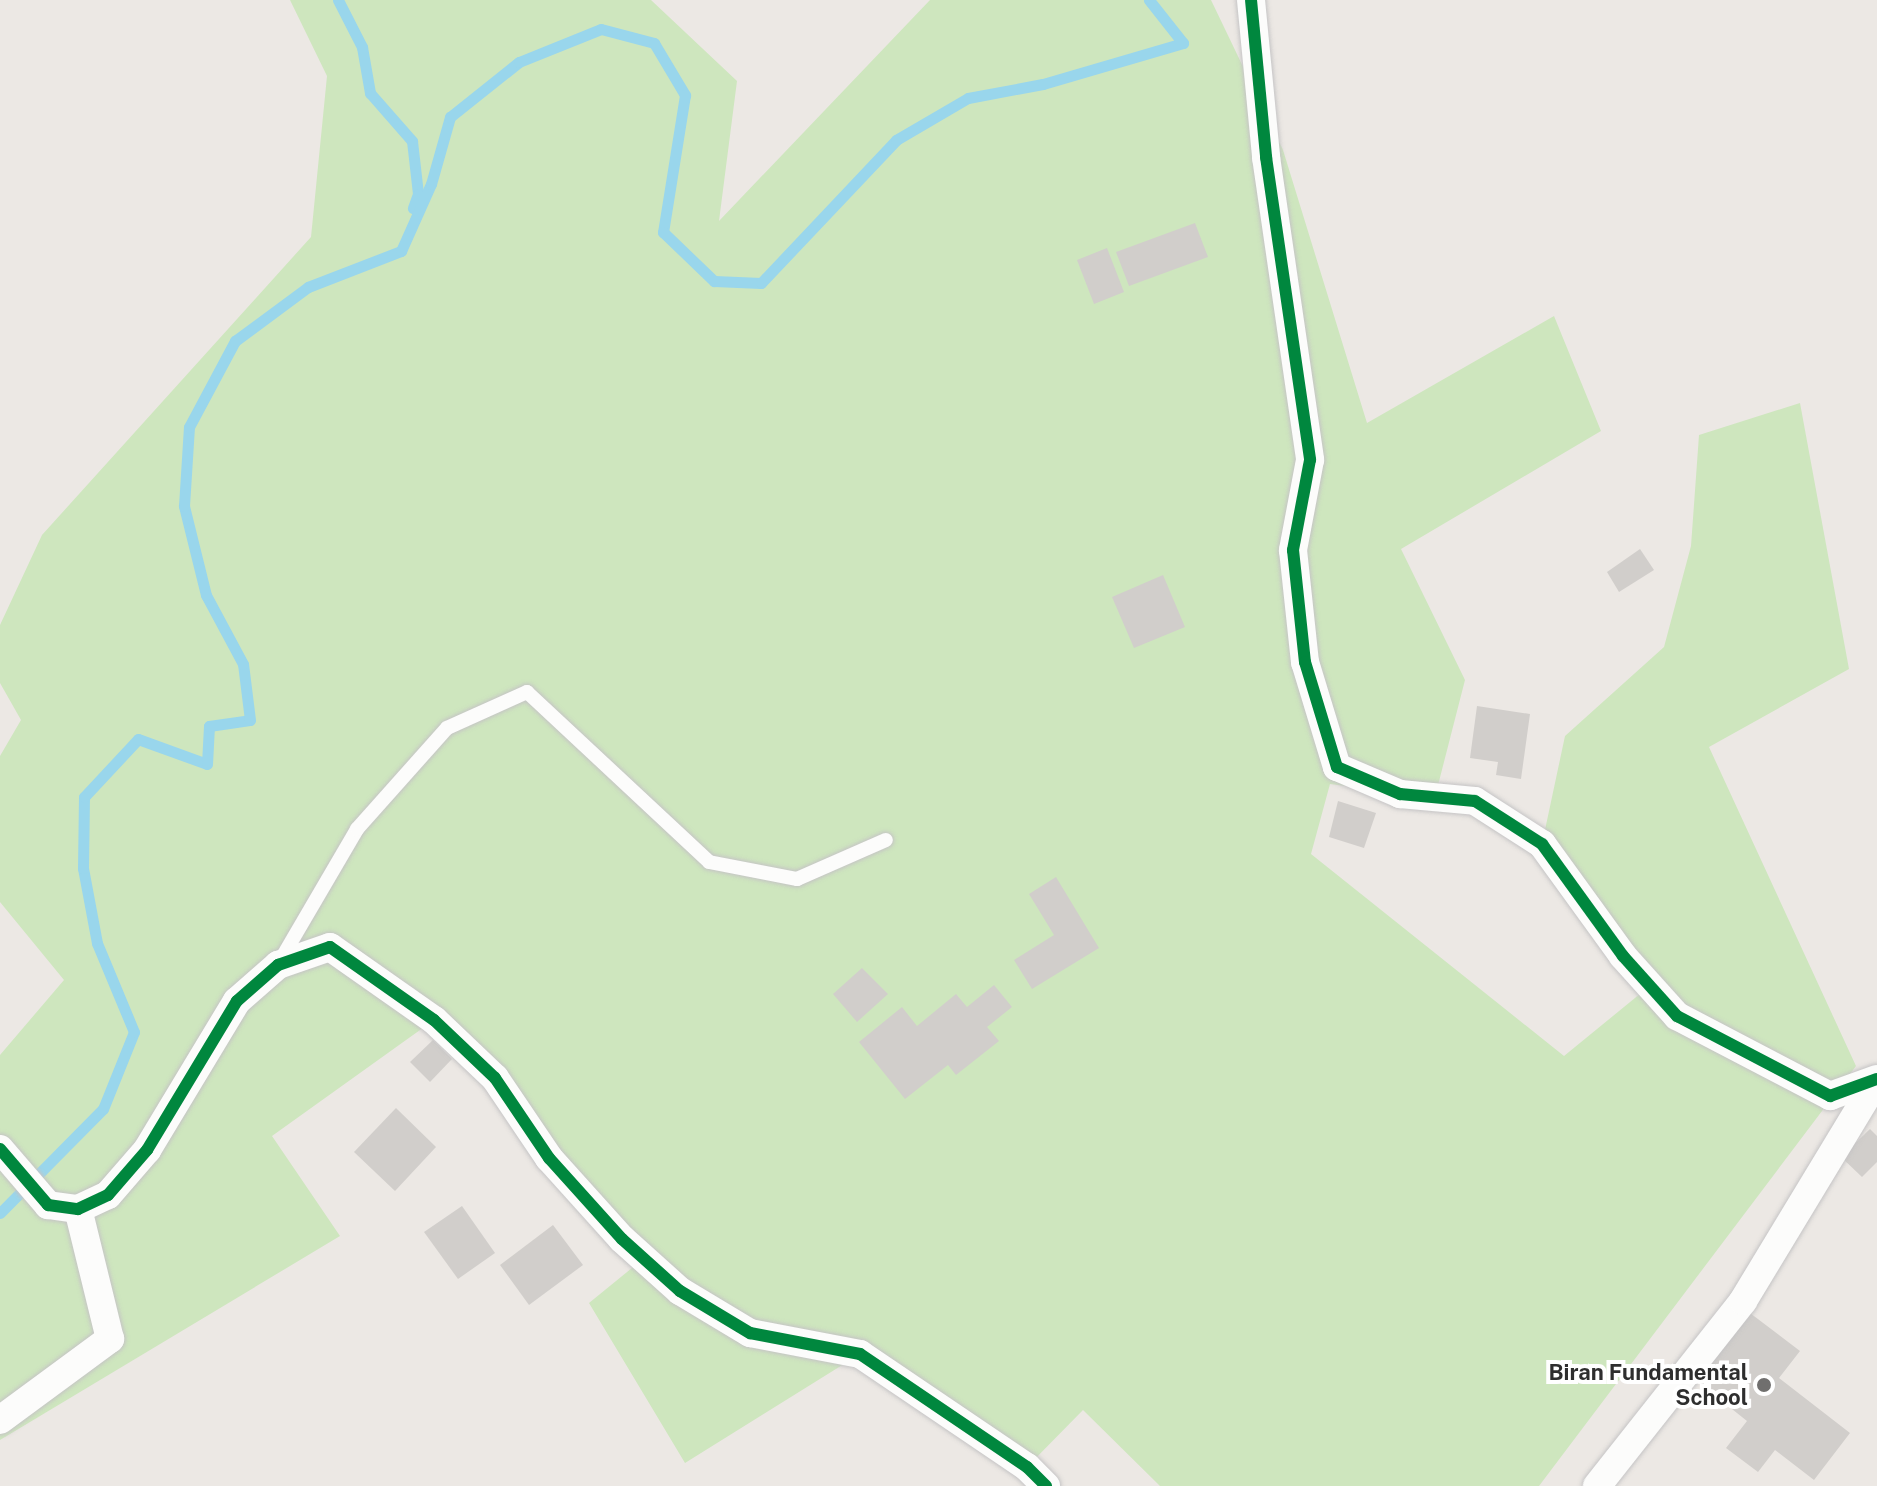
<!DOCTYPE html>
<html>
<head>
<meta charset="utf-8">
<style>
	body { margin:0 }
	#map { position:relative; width:1877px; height:1486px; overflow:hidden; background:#ece8e4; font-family:"Public Sans",sans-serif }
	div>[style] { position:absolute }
	.green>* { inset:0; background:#cee6be }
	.stream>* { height:11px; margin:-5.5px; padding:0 5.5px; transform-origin:5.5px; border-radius:5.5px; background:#99d6ec }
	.building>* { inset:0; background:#d1cecb }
	.roads { filter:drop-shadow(0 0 2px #c5c4c5) drop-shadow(0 0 2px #c5c4c5) }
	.service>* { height:14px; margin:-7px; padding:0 7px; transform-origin:7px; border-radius:7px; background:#fcfcfb }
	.minor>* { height:28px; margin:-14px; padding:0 14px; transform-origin:14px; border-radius:14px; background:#fcfcfb }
	.cycleway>* { height:12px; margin:-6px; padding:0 6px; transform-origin:6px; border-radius:6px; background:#00873e }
	.dots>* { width:22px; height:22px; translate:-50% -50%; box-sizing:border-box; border:4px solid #fff; border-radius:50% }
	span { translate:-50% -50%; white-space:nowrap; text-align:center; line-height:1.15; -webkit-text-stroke:8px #fff; paint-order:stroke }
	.poi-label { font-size:22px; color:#2e2e2e; font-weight:700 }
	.right { translate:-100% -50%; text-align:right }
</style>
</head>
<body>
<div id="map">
	<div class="green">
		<i style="clip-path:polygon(290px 0,651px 0,737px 81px,719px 221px,930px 0,1211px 0,1283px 150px,1367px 423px,1554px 316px,1601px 431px,1401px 549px,1465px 680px,1435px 797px,1330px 784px,1311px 854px,1564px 1056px,1646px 989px,1542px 844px,1565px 736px,1664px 647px,1691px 546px,1699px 435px,1800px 403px,1849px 669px,1709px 747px,1856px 1066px,1539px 1486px,1160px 1486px,1083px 1410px,1027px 1467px,860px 1354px,685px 1463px,589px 1303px,643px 1259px,434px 1020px,272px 1136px,340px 1236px,0 1440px,0 1055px,64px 980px,0 902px,0 756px,21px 720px,0 683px,0 625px,42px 535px,311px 237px,327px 76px)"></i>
	</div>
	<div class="stream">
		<i style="left:338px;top:0;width:53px;rotate:62.9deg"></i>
		<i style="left:362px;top:47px;width:47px;rotate:80.1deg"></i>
		<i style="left:370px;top:93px;width:64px;rotate:48.8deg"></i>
		<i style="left:412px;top:141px;width:53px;rotate:83.5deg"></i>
		<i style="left:418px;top:194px;width:15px;rotate:110deg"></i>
		<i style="left:0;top:1213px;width:146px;rotate:-45.3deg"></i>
		<i style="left:103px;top:1109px;width:83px;rotate:-68.1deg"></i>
		<i style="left:134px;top:1032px;width:96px;rotate:-112.6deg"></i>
		<i style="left:97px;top:943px;width:76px;rotate:-100.6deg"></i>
		<i style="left:83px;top:868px;width:71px;rotate:-89.2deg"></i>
		<i style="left:84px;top:797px;width:79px;rotate:-47deg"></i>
		<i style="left:138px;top:739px;width:73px;rotate:19.9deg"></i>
		<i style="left:207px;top:764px;width:38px;rotate:-87deg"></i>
		<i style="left:209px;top:726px;width:41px;rotate:-8.3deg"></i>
		<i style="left:250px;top:720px;width:56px;rotate:-97.1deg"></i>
		<i style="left:243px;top:664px;width:78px;rotate:-118.2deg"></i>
		<i style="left:206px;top:595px;width:92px;rotate:-103.9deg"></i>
		<i style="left:184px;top:506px;width:79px;rotate:-86.4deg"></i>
		<i style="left:189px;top:427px;width:98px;rotate:-61.9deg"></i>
		<i style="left:235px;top:341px;width:91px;rotate:-36.5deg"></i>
		<i style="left:308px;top:287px;width:100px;rotate:-21.2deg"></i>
		<i style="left:401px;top:251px;width:73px;rotate:-65.9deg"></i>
		<i style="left:431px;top:184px;width:70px;rotate:-74.2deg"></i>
		<i style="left:450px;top:117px;width:88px;rotate:-38.6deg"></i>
		<i style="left:519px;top:62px;width:88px;rotate:-21.9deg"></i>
		<i style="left:601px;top:29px;width:55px;rotate:14.8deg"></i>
		<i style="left:654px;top:43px;width:61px;rotate:59.2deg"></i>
		<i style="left:685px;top:95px;width:139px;rotate:99.1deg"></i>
		<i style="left:663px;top:232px;width:71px;rotate:43.9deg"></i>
		<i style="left:714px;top:281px;width:47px;rotate:2.4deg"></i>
		<i style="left:761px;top:283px;width:197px;rotate:-46.6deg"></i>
		<i style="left:896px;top:140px;width:83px;rotate:-30.3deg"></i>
		<i style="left:968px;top:98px;width:76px;rotate:-10.6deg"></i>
		<i style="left:1043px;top:84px;width:146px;rotate:-16.3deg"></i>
		<i style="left:1183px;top:43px;width:55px;rotate:-128.3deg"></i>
	</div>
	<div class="building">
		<i style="clip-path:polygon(1195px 223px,1208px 257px,1129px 286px,1116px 252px)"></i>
		<i style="clip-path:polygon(1107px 248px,1124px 292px,1094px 304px,1077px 260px)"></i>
		<i style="clip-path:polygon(1640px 549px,1654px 570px,1619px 592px,1607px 572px)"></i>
		<i style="clip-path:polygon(1163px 575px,1185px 627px,1134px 648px,1112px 597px)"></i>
		<i style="clip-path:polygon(1477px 706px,1530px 714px,1521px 779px,1496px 775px,1498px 762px,1470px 758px)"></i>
		<i style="clip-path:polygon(1338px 801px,1376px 813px,1364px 848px,1329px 837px)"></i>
		<i style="clip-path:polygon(1056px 877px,1099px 948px,1032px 989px,1014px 960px,1054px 935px,1029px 894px)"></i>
		<i style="clip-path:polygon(862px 968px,888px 994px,857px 1022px,833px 994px)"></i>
		<i style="clip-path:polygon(994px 985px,1012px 1007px,987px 1027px,999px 1041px,956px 1075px,948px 1065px,905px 1099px,859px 1042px,902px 1007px,917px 1026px,956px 994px,967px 1007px)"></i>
		<i style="clip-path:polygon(433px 1040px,452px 1059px,430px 1082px,410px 1062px)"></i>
		<i style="clip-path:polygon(396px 1108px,436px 1147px,395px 1191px,354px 1152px)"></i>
		<i style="clip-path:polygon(1870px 1129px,1877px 1136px,1877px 1162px,1862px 1177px,1841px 1157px)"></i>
		<i style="clip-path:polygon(462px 1206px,495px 1253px,458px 1279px,424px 1232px)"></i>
		<i style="clip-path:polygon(553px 1225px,583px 1265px,529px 1305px,500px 1265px)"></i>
		<i style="clip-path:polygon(1746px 1310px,1800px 1351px,1779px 1378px,1850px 1433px,1814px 1480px,1775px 1450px,1758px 1472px,1726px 1448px,1747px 1421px,1693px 1378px)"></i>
	</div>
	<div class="roads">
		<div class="service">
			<i style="left:280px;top:961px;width:153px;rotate:-59.7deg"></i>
			<i style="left:357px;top:829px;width:135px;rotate:-48.3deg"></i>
			<i style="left:447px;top:728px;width:88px;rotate:-24.2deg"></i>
			<i style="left:527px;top:692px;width:249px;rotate:43deg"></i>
			<i style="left:709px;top:862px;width:90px;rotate:10.9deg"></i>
			<i style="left:797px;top:879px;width:97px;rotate:-23.7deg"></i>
		</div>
		<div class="minor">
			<i style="left:1251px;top:0;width:158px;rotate:84.5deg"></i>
			<i style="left:1266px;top:157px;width:306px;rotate:81.7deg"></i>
			<i style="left:1310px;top:460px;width:92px;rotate:100.7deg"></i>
			<i style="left:1293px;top:550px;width:113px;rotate:83.9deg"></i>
			<i style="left:1305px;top:662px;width:110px;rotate:73.1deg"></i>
			<i style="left:1337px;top:767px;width:69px;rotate:23.2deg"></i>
			<i style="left:1400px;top:794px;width:75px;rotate:5.3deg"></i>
			<i style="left:1475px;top:801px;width:80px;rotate:32.7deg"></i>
			<i style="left:1542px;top:844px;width:138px;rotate:54.1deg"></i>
			<i style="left:1623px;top:956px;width:81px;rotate:48deg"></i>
			<i style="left:1677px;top:1016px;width:173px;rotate:27.6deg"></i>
			<i style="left:1830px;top:1096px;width:50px;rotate:-19.9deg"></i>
			<i style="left:0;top:1149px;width:74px;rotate:49.4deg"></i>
			<i style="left:48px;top:1205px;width:30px;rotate:8deg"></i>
			<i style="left:78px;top:1209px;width:33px;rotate:-25deg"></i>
			<i style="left:108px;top:1195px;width:60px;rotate:-49.1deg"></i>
			<i style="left:147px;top:1150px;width:174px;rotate:-58.9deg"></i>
			<i style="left:237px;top:1001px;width:55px;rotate:-41.3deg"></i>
			<i style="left:278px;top:965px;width:55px;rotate:-19.1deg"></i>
			<i style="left:330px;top:947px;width:127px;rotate:35.1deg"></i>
			<i style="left:434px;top:1020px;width:84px;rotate:43.6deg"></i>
			<i style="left:495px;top:1078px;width:97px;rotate:56deg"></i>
			<i style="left:549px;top:1158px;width:109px;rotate:48deg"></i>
			<i style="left:622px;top:1239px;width:78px;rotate:41.9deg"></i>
			<i style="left:680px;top:1291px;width:82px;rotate:31deg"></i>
			<i style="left:750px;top:1333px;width:112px;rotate:10.8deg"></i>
			<i style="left:860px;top:1354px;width:202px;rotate:34.1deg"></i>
			<i style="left:1027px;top:1467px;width:27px;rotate:45deg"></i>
			<i style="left:0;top:1420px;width:137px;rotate:-36.4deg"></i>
			<i style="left:110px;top:1339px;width:134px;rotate:-103.8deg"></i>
			<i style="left:1597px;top:1486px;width:236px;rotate:-51.7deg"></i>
			<i style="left:1743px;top:1301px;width:258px;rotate:-58.8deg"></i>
		</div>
	</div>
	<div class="cycleway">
		<i style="left:1251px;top:0;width:158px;rotate:84.5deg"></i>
		<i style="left:1266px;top:157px;width:306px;rotate:81.7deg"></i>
		<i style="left:1310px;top:460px;width:92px;rotate:100.7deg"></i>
		<i style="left:1293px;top:550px;width:113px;rotate:83.9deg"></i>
		<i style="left:1305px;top:662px;width:110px;rotate:73.1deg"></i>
		<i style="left:1337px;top:767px;width:69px;rotate:23.2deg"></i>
		<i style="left:1400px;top:794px;width:75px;rotate:5.3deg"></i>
		<i style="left:1475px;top:801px;width:80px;rotate:32.7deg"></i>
		<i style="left:1542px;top:844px;width:138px;rotate:54.1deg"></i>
		<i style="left:1623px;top:956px;width:81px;rotate:48deg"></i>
		<i style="left:1677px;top:1016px;width:173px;rotate:27.6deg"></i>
		<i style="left:1830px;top:1096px;width:50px;rotate:-19.9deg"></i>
		<i style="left:0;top:1149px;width:74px;rotate:49.4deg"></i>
		<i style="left:48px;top:1205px;width:30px;rotate:8deg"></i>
		<i style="left:78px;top:1209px;width:33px;rotate:-25deg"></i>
		<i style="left:108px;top:1195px;width:60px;rotate:-49.1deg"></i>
		<i style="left:147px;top:1150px;width:174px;rotate:-58.9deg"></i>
		<i style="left:237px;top:1001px;width:55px;rotate:-41.3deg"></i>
		<i style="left:278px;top:965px;width:55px;rotate:-19.1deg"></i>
		<i style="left:330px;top:947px;width:127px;rotate:35.1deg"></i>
		<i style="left:434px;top:1020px;width:84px;rotate:43.6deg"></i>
		<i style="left:495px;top:1078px;width:97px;rotate:56deg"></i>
		<i style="left:549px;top:1158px;width:109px;rotate:48deg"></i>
		<i style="left:622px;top:1239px;width:78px;rotate:41.9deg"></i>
		<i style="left:680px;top:1291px;width:82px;rotate:31deg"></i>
		<i style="left:750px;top:1333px;width:112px;rotate:10.8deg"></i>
		<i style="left:860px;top:1354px;width:202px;rotate:34.1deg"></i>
		<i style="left:1027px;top:1467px;width:27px;rotate:45deg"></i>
	</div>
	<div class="dots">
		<i style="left:1764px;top:1385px;background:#706f6e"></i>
	</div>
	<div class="poi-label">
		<span class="right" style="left:1748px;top:1385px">Biran Fundamental<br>School</span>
	</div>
</div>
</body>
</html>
